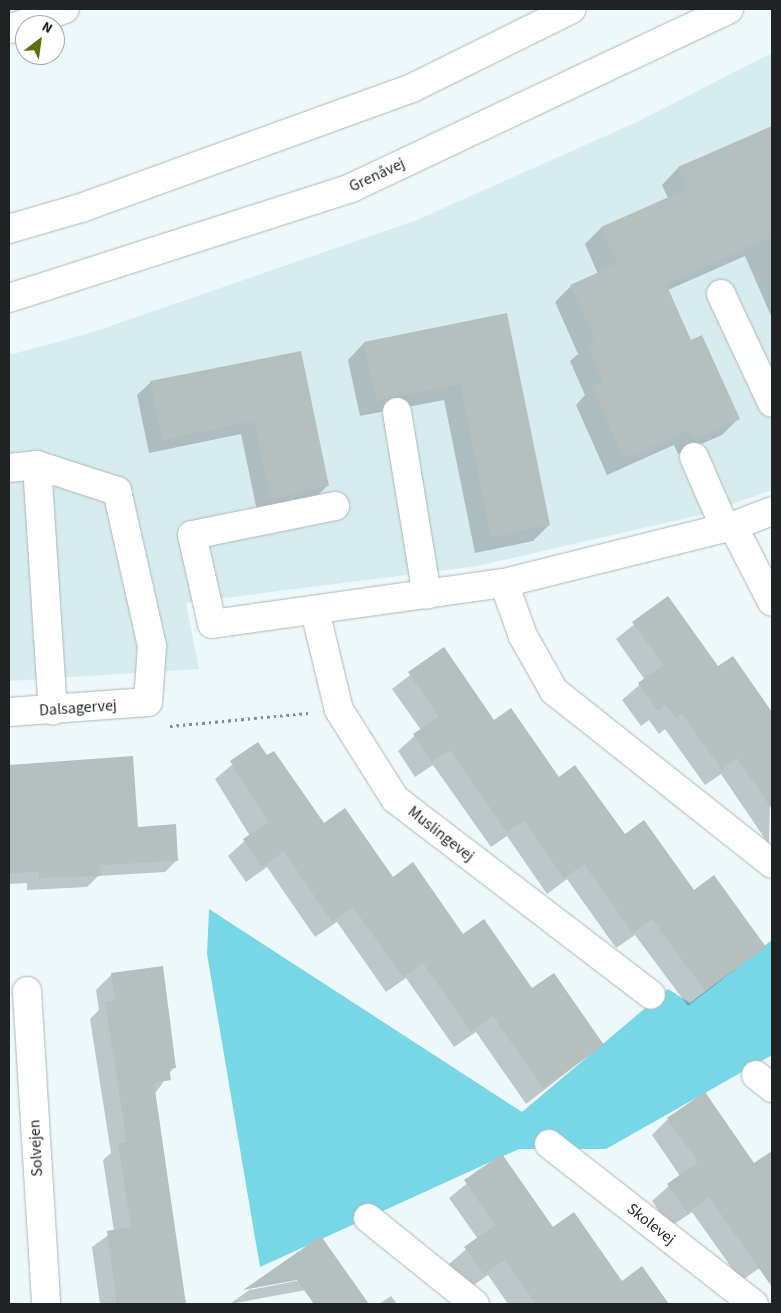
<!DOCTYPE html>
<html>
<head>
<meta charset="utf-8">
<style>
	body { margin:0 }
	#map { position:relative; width:781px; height:1313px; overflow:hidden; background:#edf8fa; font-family:"Source Sans 3",sans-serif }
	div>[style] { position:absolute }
	.built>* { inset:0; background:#d7ecef }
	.green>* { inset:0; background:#78d7e6 }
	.shadow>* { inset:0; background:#0003 }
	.building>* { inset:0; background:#b4bfbe }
	.path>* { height:3px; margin-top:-1.5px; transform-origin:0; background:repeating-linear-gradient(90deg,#868d8f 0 2.5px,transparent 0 6.5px) }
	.roads { filter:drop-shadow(0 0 1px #adb7b9) drop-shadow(0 0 1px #adb7b9) }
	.minor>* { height:28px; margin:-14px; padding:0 14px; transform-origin:14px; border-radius:14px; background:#fff }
	.major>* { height:28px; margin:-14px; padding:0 14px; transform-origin:14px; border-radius:14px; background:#fff }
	span { translate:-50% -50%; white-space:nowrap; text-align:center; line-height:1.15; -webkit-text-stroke:5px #fff; paint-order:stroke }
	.street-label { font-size:16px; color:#1f2324 }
	.frame { position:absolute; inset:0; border:10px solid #1f2324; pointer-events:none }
	.north { position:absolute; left:15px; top:15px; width:50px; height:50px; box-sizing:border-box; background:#fff; border:1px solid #a5a7a7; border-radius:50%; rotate:30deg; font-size:14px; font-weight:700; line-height:20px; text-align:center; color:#1f2324 }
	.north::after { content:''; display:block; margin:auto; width:18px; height:22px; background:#676b0c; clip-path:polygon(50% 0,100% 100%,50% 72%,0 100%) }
</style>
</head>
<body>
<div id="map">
	<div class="built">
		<i style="clip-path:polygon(772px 53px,772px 490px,704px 514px,477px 566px,186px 603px,199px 669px,9px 681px,9px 355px,90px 333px,417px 220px,637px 122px)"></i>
	</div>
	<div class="green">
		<i style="clip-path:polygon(209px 909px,522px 1112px,668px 989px,690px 1003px,772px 940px,772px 1055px,606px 1149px,519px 1149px,260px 1267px,207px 954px)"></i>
	</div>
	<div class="shadow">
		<i style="clip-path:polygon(772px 127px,772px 318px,745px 256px,668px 290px,690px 342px,738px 419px,722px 435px,678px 454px,674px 445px,607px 475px,576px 405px,585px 395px,570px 361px,578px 354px,555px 302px,571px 286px,598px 274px,585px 244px,601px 228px,668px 198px,662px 185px,678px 168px)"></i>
		<i style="clip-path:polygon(506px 314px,549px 525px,533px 541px,475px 553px,444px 400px,360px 416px,348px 360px,364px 343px)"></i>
		<i style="clip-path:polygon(300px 352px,327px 486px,314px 499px,257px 511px,241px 434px,149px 453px,137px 395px,151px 382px)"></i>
		<i style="clip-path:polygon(668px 597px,718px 668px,732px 657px,772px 714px,769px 845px,721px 774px,705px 785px,665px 729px,659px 734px,649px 720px,641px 726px,622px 700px,645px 680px,616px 639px)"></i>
		<i style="clip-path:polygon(444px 649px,493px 721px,625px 836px,764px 947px,688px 1006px,635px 935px,616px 948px,567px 879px,547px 894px,507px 836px,491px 847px,433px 765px,415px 777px,398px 751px,421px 730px,392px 689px)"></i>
		<i style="clip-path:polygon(257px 744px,323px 825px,602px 1045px,526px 1104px,476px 1032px,454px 1047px,406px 978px,386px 992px,337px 922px,315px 937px,267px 867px,246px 882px,228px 856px,250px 836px,215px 779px)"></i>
		<i style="clip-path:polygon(85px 760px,137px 828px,177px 860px,165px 872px,98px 876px,87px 887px,27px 890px,27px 883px,9px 884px,9px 766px)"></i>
		<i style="clip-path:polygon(112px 974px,174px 1067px,154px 1095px,185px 1304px,100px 1304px,92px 1247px,114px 1231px,103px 1160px,111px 1153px,90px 1019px,99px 1010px,96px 990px)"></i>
		<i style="clip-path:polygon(668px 1119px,754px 1165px,772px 1152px,772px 1282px,761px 1267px,741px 1281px,692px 1212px,670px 1227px,652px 1201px,680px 1176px,652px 1135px)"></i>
		<i style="clip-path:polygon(501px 1156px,553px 1229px,622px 1283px,642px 1268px,667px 1304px,508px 1304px,488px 1275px,467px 1290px,449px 1264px,478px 1239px,449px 1198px)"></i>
		<i style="clip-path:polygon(evenodd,320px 1238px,344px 1270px,328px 1286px,230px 1304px,320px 1238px,326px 1273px,326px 1275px,250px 1290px,253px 1287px,326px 1273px)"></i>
		<i style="clip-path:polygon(391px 1296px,397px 1304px,379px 1304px)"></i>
	</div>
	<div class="building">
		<i style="clip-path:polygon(772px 126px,772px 236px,666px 284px,691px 340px,702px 335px,740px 419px,695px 439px,690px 430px,624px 459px,592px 387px,603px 382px,586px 344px,595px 340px,570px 285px,617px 264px,601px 227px,687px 189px,678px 167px)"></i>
		<i style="clip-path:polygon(507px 313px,550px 525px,491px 537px,460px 384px,376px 401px,364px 342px)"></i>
		<i style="clip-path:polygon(301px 351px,329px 486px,270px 498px,254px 421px,162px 440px,150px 381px)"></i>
		<i style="clip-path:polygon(668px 596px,718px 666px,733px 656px,772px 712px,772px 809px,737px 758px,722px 770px,682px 714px,676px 718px,666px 705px,658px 711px,638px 683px,663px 665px,632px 622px)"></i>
		<i style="clip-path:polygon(444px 647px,494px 720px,511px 708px,559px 777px,575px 765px,625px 834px,644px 820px,694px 890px,714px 875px,766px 947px,705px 991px,652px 919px,633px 933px,584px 864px,564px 878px,524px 821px,507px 832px,450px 750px,432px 762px,413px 734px,439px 717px,408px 672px)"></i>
		<i style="clip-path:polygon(258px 742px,267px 755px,274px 751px,324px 823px,345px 808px,393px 877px,413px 862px,463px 934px,484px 919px,532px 988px,554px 973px,604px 1045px,543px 1088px,493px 1016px,471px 1032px,423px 963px,403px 977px,353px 907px,332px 922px,284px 851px,262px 867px,243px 839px,268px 822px,230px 761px)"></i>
		<i style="clip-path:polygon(133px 756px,138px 827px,176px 824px,178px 861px,100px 865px,101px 876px,39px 878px,39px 872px,9px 873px,9px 765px)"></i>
		<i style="clip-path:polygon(163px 966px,176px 1068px,169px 1069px,171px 1080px,154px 1083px,186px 1304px,117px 1304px,107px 1231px,131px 1227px,118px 1144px,127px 1142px,105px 1002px,115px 1000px,111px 973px)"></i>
		<i style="clip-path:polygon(705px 1092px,754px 1163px,772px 1151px,772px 1287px,709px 1197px,687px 1212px,667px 1184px,698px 1162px,667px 1118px)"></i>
		<i style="clip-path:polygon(502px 1154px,553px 1227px,574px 1212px,622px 1281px,642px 1266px,669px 1304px,536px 1304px,505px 1260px,484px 1274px,464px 1247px,495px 1225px,464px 1180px)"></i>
		<i style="clip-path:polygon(321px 1236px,369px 1304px,314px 1304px,297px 1280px,243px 1290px)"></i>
	</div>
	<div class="path">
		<i style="left:170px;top:726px;width:139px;rotate:-5.4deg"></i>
	</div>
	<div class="roads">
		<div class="minor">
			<i style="left:9px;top:29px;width:59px;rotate:-19.7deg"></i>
			<i style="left:721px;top:294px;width:120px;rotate:64.9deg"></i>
			<i style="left:397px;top:412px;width:185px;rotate:80.7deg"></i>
			<i style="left:694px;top:457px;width:77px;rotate:66.4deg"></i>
			<i style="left:9px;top:468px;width:28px;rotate:-6deg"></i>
			<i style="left:37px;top:465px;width:246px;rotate:86.3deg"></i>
			<i style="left:335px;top:506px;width:146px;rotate:168.5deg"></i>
			<i style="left:192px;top:535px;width:91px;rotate:77.3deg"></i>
			<i style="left:212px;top:624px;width:295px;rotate:-8deg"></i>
			<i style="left:504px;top:583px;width:236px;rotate:-14deg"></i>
			<i style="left:733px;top:526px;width:42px;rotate:-21deg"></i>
			<i style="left:733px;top:526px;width:85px;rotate:62.8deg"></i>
			<i style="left:504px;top:583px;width:56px;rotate:70.3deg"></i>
			<i style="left:523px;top:636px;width:63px;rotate:60.6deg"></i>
			<i style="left:554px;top:691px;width:278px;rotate:38.4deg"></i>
			<i style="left:315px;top:611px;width:102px;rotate:76.4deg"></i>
			<i style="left:339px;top:710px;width:105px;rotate:57.8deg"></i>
			<i style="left:395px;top:799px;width:322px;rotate:37.4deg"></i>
			<i style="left:9px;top:712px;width:139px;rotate:-4.1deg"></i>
			<i style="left:148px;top:702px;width:56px;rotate:-85.9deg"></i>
			<i style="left:152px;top:646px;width:159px;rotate:-102.7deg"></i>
			<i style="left:117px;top:491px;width:84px;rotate:-162deg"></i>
			<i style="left:27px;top:991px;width:314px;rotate:86.5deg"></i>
			<i style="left:756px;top:1075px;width:21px;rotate:39deg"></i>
			<i style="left:549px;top:1144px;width:260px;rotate:38deg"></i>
			<i style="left:368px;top:1218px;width:137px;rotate:38.8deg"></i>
		</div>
		<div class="major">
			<i style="left:9px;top:229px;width:75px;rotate:-16.3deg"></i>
			<i style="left:81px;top:208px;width:352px;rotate:-19.9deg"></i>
			<i style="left:412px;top:88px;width:178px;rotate:-26.3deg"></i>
			<i style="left:9px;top:298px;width:359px;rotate:-17.8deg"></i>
			<i style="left:351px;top:188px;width:418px;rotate:-25.3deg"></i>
		</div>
	</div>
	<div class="street-label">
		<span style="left:377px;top:175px;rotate:-25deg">Grenåvej</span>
		<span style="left:78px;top:708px;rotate:-4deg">Dalsagervej</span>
		<span style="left:441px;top:834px;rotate:38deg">Muslingevej</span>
		<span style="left:36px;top:1148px;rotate:-93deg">Solvejen</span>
		<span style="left:651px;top:1224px;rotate:38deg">Skolevej</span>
	</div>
	<div class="frame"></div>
	<div class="north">N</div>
</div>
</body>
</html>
